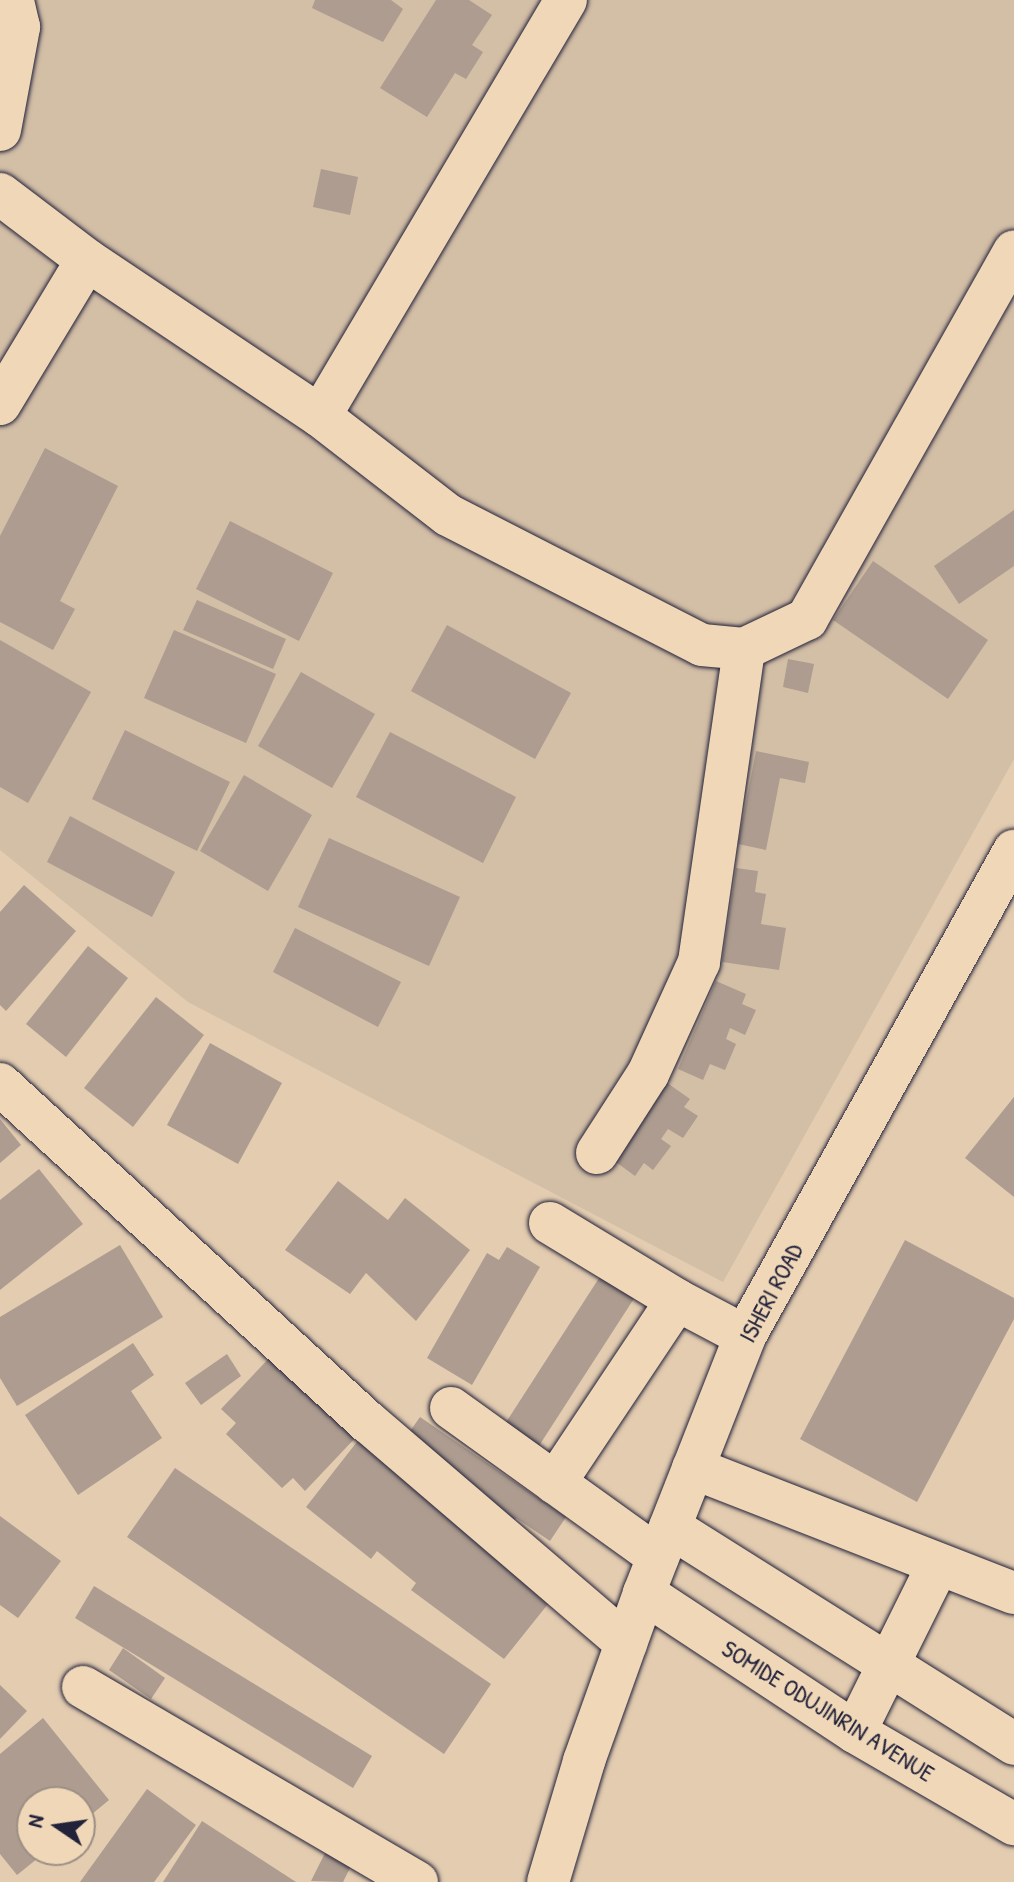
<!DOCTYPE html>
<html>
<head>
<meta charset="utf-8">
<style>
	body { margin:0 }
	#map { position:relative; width:1014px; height:1882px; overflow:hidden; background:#e3ccb0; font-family:"Patrick Hand",sans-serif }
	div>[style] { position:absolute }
	.built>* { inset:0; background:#d3bea6 }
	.building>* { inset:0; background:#ad9c8f }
	.roads { filter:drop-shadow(0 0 2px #22223b) drop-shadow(0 0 2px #22223b) }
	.minor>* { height:42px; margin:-21px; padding:0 21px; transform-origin:21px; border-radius:21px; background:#efd7b7 }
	span { translate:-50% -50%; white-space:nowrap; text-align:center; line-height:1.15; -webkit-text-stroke:7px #efd7b7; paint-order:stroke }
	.street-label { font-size:24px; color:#22223b }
	.north { position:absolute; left:16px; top:1786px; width:80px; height:80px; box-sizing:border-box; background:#efd7b7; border:2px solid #9d8f85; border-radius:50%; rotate:283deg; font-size:22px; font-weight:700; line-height:32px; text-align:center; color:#22223b }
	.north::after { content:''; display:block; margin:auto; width:28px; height:36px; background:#22223b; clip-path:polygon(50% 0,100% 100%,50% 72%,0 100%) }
</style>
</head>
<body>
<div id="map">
	<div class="built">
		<i style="clip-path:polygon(0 0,1014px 0,1014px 759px,723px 1282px,188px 1002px,0 850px)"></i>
	</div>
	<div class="building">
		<i style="clip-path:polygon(315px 0,391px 0,403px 9px,383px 42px,312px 8px)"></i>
		<i style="clip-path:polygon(436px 0,469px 0,492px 15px,472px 45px,483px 52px,466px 79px,455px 73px,427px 117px,380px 88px)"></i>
		<i style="clip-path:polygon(321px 169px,358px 177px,350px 215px,313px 207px)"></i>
		<i style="clip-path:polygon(45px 448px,118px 486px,60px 601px,75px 609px,53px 650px,0 622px,0 536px)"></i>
		<i style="clip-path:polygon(1014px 510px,1014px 566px,959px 604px,934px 566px)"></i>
		<i style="clip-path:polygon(230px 521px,333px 573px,299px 641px,196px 589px)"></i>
		<i style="clip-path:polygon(873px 561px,988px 640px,948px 699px,833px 620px)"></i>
		<i style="clip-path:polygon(197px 600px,286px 639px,273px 669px,183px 630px)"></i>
		<i style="clip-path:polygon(447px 625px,571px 693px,535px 759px,411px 691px)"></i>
		<i style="clip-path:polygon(174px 630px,276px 674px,246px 743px,144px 698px)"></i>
		<i style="clip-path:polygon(0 640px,91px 692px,28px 803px,0 787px)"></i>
		<i style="clip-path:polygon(788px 659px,814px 664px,808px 693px,783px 687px)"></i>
		<i style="clip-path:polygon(301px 672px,375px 714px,332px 788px,258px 746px)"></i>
		<i style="clip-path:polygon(125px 730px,230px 782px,197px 851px,92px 799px)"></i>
		<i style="clip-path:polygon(390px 732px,516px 797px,483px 863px,356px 797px)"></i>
		<i style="clip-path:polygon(756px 751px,809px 762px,805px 783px,780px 778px,766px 850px,738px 844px)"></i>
		<i style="clip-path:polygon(244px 775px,312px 815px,268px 891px,200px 851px)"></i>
		<i style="clip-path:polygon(70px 816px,175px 872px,152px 917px,47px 862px)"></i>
		<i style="clip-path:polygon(329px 838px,460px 897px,429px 966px,298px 907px)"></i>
		<i style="clip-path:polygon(736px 868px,758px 871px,755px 892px,766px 894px,761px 924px,786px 928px,779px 970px,722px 962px)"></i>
		<i style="clip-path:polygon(24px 885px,76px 931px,6px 1011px,0 1005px,0 912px)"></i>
		<i style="clip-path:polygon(295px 928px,401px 982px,378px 1027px,273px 972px)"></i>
		<i style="clip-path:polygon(88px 946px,128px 978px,66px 1057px,26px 1024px)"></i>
		<i style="clip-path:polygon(716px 981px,746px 994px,742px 1004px,756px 1010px,745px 1035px,730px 1028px,726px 1039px,736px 1044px,725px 1070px,710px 1064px,703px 1080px,678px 1069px)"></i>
		<i style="clip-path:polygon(156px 997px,204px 1035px,133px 1127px,84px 1088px)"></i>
		<i style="clip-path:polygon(210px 1043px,282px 1083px,238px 1164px,167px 1125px)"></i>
		<i style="clip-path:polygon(663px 1080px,690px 1099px,684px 1107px,698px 1116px,683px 1138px,668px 1129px,661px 1139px,671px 1146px,653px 1170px,644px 1163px,635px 1176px,609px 1157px)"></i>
		<i style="clip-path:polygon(1014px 1097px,1014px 1197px,965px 1158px)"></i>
		<i style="clip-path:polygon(0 1119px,21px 1145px,0 1163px)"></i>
		<i style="clip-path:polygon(39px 1169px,83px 1224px,0 1290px,0 1200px)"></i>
		<i style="clip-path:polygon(338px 1181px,388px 1220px,405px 1198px,470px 1250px,416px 1321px,366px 1273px,350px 1294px,285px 1250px)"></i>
		<i style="clip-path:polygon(905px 1240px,1014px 1298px,1014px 1319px,917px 1502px,800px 1439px)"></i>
		<i style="clip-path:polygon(120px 1245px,163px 1317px,17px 1406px,0 1378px,0 1317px)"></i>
		<i style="clip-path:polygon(507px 1247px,540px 1267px,472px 1385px,427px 1358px,487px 1253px,499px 1260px)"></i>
		<i style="clip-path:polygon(601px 1275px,635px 1297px,535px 1452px,501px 1430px)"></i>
		<i style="clip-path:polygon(133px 1343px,154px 1375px,131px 1391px,162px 1438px,78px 1495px,25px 1415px)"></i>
		<i style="clip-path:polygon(227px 1354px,241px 1376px,201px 1405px,185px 1383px)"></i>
		<i style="clip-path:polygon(273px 1354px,358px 1435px,305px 1491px,293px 1478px,282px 1488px,226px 1434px,236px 1423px,221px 1409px)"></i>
		<i style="clip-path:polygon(420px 1417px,566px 1517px,550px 1541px,516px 1518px,511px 1525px,404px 1440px)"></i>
		<i style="clip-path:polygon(360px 1438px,556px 1594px,504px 1659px,411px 1590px,416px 1583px,377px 1551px,371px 1559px,306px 1507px)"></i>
		<i style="clip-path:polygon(175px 1468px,491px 1684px,444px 1754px,127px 1537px)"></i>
		<i style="clip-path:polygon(0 1516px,61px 1561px,18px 1618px,0 1605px)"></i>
		<i style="clip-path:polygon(94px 1586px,372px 1756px,353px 1788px,75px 1618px)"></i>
		<i style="clip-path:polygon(123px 1648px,165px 1678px,151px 1699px,109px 1670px)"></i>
		<i style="clip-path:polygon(0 1685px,27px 1711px,0 1739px)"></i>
		<i style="clip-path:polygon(43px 1718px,109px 1800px,80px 1824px,80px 1802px,32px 1802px,32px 1850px,48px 1850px,17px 1875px,0 1854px,0 1754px)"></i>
		<i style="clip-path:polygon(147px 1789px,196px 1825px,154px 1882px,80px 1882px)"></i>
		<i style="clip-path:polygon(202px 1821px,296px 1882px,163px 1882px)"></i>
		<i style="clip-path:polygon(325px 1853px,351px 1866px,343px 1882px,311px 1881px)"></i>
	</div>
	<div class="roads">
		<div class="minor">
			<i style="left:0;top:130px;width:105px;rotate:-79.5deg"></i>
			<i style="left:19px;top:27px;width:28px;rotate:-103deg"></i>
			<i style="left:0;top:194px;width:109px;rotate:37.2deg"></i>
			<i style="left:87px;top:260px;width:280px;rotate:33.8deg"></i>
			<i style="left:320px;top:416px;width:162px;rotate:37.7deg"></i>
			<i style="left:448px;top:515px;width:285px;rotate:27.1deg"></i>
			<i style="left:702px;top:645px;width:42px;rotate:5.4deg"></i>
			<i style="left:744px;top:649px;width:70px;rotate:-25.5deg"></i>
			<i style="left:807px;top:619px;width:422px;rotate:-60.6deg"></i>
			<i style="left:0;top:404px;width:168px;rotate:-58.9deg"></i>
			<i style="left:320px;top:416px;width:483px;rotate:-59.4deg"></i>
			<i style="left:0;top:1084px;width:500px;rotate:42.6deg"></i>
			<i style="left:368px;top:1422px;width:340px;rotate:40.6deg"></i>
			<i style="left:597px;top:1153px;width:94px;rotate:-57.2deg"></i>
			<i style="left:648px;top:1074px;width:123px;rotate:-65.5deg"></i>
			<i style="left:699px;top:962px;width:316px;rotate:-81.8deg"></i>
			<i style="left:550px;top:1223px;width:149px;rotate:31.2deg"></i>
			<i style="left:677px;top:1300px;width:220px;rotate:123.7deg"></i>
			<i style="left:677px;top:1300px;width:77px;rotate:27.9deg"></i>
			<i style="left:451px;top:1408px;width:255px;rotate:35.7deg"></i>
			<i style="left:693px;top:1468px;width:344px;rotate:21.3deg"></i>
			<i style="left:670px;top:1527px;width:407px;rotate:32.2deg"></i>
			<i style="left:644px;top:1593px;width:253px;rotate:33.4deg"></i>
			<i style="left:855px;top:1732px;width:184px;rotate:30.1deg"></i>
			<i style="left:83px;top:1687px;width:387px;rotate:30.3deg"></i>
			<i style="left:855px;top:1732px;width:186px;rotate:-63.6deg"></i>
			<i style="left:548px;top:1882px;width:126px;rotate:-73.4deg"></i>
			<i style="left:584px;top:1761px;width:178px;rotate:-70.3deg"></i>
			<i style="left:644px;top:1593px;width:276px;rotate:-68.5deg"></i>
			<i style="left:745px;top:1336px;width:555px;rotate:-60.99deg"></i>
		</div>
	</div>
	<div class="street-label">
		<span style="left:771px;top:1293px;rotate:-62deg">ISHERI ROAD</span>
		<span style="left:828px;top:1711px;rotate:32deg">SOMIDE ODUJINRIN AVENUE</span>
	</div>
	<div class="north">N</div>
</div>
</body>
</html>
